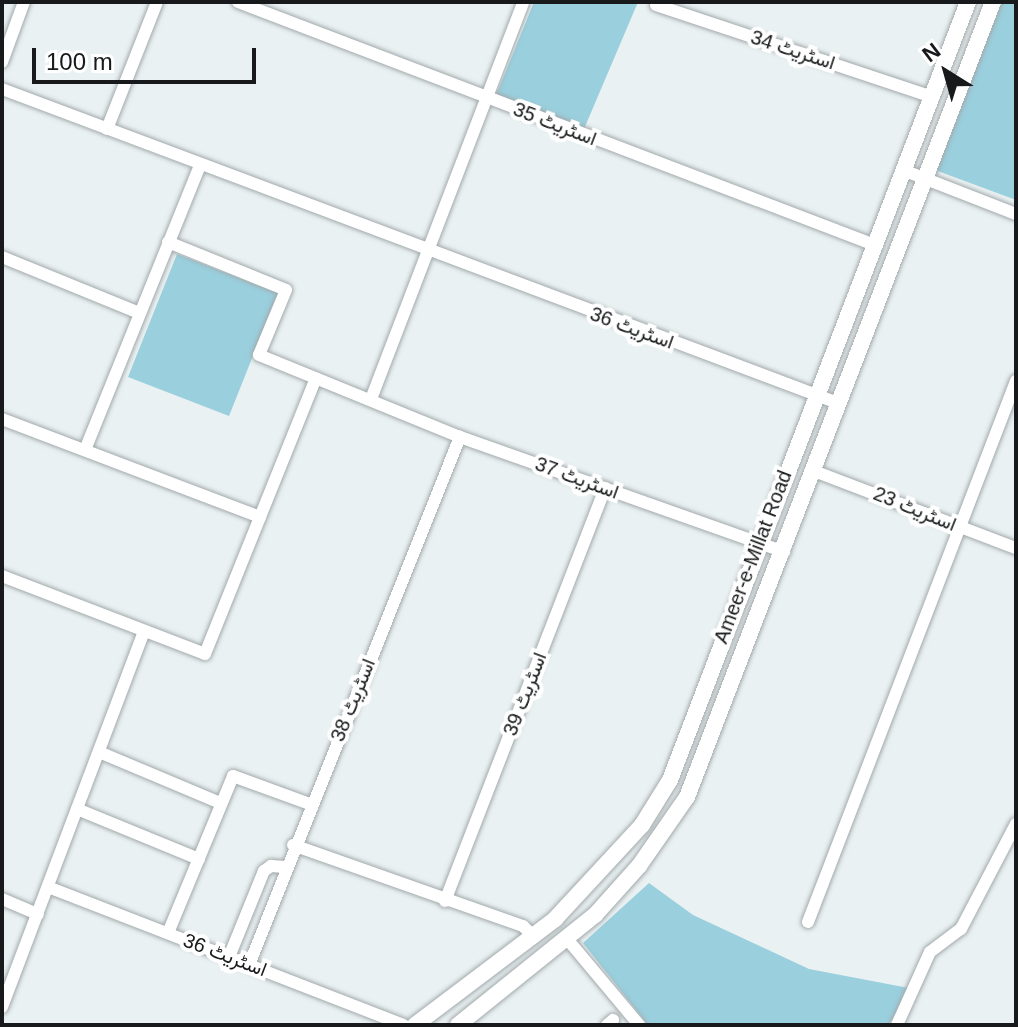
<!DOCTYPE html>
<html>
<head>
<meta charset="utf-8">
<style>
	body { margin:0 }
	#map { position:relative; width:1018px; height:1027px; overflow:hidden; background:#eaf1f3; font-family:Helvetica,Vazirmatn,sans-serif }
	div>[style] { position:absolute }
	.green>* { inset:0; background:#9acfdd }
	.roads { filter:drop-shadow(0 0 2px #a2a9ab) drop-shadow(0 0 2px #a2a9ab) }
	.minor>* { height:12px; margin:-6px; padding:0 6px; transform-origin:6px; border-radius:6px; background:#fff }
	.secondary>* { height:16px; margin:-8px; padding:0 8px; transform-origin:8px; border-radius:8px; background:#fff }
	span { translate:-50% -50%; white-space:nowrap; text-align:center; line-height:1.15; -webkit-text-stroke:8px #fff; paint-order:stroke }
	.street-label { font-size:20px; color:#17191a }
	.frame { position:absolute; inset:0; border:4px solid #17191a; pointer-events:none }
	.north { position:absolute; left:906px; top:32px; width:80px; height:80px; -webkit-text-stroke:6px #fff; paint-order:stroke; rotate:323deg; font-size:22px; font-weight:700; line-height:32px; text-align:center; color:#17191a }
	.north::after { content:''; display:block; margin:auto; width:28px; height:36px; background:#17191a; clip-path:polygon(50% 0,100% 100%,50% 72%,0 100%) }
	.scale { position:absolute; left:32px; top:48px; width:224px; height:36px; box-sizing:border-box; border:4px solid #17191a; border-top:0; padding-left:10px; font-size:24px; line-height:28px; white-space:nowrap; color:#17191a; -webkit-text-stroke:6px #fff; paint-order:stroke }
</style>
</head>
<body>
<div id="map">
	<div class="green">
		<i style="clip-path:polygon(534px 2px,638px 2px,584px 129px,495px 98px)"></i>
		<i style="clip-path:polygon(995px 2px,1016px 2px,1016px 200px,927px 167px)"></i>
		<i style="clip-path:polygon(177px 254px,278px 293px,229px 416px,128px 377px)"></i>
		<i style="clip-path:polygon(649px 883px,693px 915px,809px 969px,914px 989px,888px 1025px,648px 1025px,583px 943px)"></i>
	</div>
	<div class="roads">
		<div class="minor">
			<i style="left:238px;top:2px;width:679px;rotate:20.89deg"></i>
			<i style="left:656px;top:5px;width:289px;rotate:18.4deg"></i>
			<i style="left:2px;top:62px;width:64px;rotate:-69.9deg"></i>
			<i style="left:2px;top:89px;width:893px;rotate:20.59deg"></i>
			<i style="left:107px;top:129px;width:136px;rotate:-68.5deg"></i>
			<i style="left:903px;top:170px;width:121px;rotate:21.3deg"></i>
			<i style="left:168px;top:242px;width:127px;rotate:22.1deg"></i>
			<i style="left:286px;top:290px;width:70px;rotate:112.6deg"></i>
			<i style="left:259px;top:355px;width:217px;rotate:22.2deg"></i>
			<i style="left:460px;top:437px;width:344px;rotate:19.5deg"></i>
			<i style="left:2px;top:257px;width:148px;rotate:22.2deg"></i>
			<i style="left:371px;top:399px;width:425px;rotate:-69deg"></i>
			<i style="left:2px;top:419px;width:276px;rotate:20.8deg"></i>
			<i style="left:85px;top:450px;width:307px;rotate:-68deg"></i>
			<i style="left:814px;top:471px;width:216px;rotate:20.9deg"></i>
			<i style="left:2px;top:576px;width:217px;rotate:21deg"></i>
			<i style="left:205px;top:654px;width:297px;rotate:-68.1deg"></i>
			<i style="left:99px;top:752px;width:129px;rotate:22.8deg"></i>
			<i style="left:77px;top:809px;width:132px;rotate:22.3deg"></i>
			<i style="left:293px;top:845px;width:244px;rotate:19.4deg"></i>
			<i style="left:523px;top:926px;width:16px;rotate:45deg"></i>
			<i style="left:48px;top:887px;width:381px;rotate:21.2deg"></i>
			<i style="left:2px;top:899px;width:39px;rotate:23deg"></i>
			<i style="left:445px;top:901px;width:443px;rotate:-68.8deg"></i>
			<i style="left:808px;top:922px;width:580px;rotate:-68.97deg"></i>
			<i style="left:168px;top:933px;width:170px;rotate:-67.5deg"></i>
			<i style="left:233px;top:776px;width:82px;rotate:20deg"></i>
			<i style="left:568px;top:940px;width:111px;rotate:50.1deg"></i>
			<i style="left:229px;top:957px;width:93px;rotate:-67.9deg"></i>
			<i style="left:264px;top:871px;width:9px;rotate:-36deg"></i>
			<i style="left:271px;top:866px;width:14px;rotate:4deg"></i>
			<i style="left:249px;top:965px;width:569px;rotate:-68.22deg"></i>
			<i style="left:2px;top:1007px;width:401px;rotate:-69.3deg"></i>
			<i style="left:607px;top:1025px;width:8px;rotate:-40deg"></i>
			<i style="left:897px;top:1025px;width:80px;rotate:-65.7deg"></i>
			<i style="left:930px;top:952px;width:39px;rotate:-37deg"></i>
			<i style="left:961px;top:929px;width:119px;rotate:-62.4deg"></i>
		</div>
		<div class="secondary">
			<i style="left:415px;top:1025px;width:176px;rotate:-37.1deg"></i>
			<i style="left:555px;top:919px;width:128px;rotate:-47.2deg"></i>
			<i style="left:642px;top:825px;width:53px;rotate:-58.1deg"></i>
			<i style="left:670px;top:780px;width:833px;rotate:-69.04deg"></i>
			<i style="left:458px;top:1025px;width:176px;rotate:-38.8deg"></i>
			<i style="left:595px;top:915px;width:66px;rotate:-48.1deg"></i>
			<i style="left:639px;top:866px;width:84px;rotate:-55.2deg"></i>
			<i style="left:687px;top:797px;width:852px;rotate:-68.95deg"></i>
		</div>
	</div>
	<div class="street-label">
		<span style="left:793px;top:50px;rotate:18deg">اسٹریٹ 34</span>
		<span style="left:555px;top:124px;rotate:21deg">اسٹریٹ 35</span>
		<span style="left:632px;top:328px;rotate:20deg">اسٹریٹ 36</span>
		<span style="left:577px;top:478px;rotate:20deg">اسٹریٹ 37</span>
		<span style="left:915px;top:509px;rotate:22deg">اسٹریٹ 23</span>
		<span style="left:753px;top:557px;rotate:-69deg">Ameer-e-Millat Road</span>
		<span style="left:525px;top:694px;rotate:-69deg">اسٹریٹ 39</span>
		<span style="left:353px;top:700px;rotate:-68deg">اسٹریٹ 38</span>
		<span style="left:225px;top:955px;rotate:21deg">اسٹریٹ 36</span>
	</div>
	<div class="frame"></div>
	<div class="north">N</div>
	<div class="scale">100 m</div>
</div>
</body>
</html>
